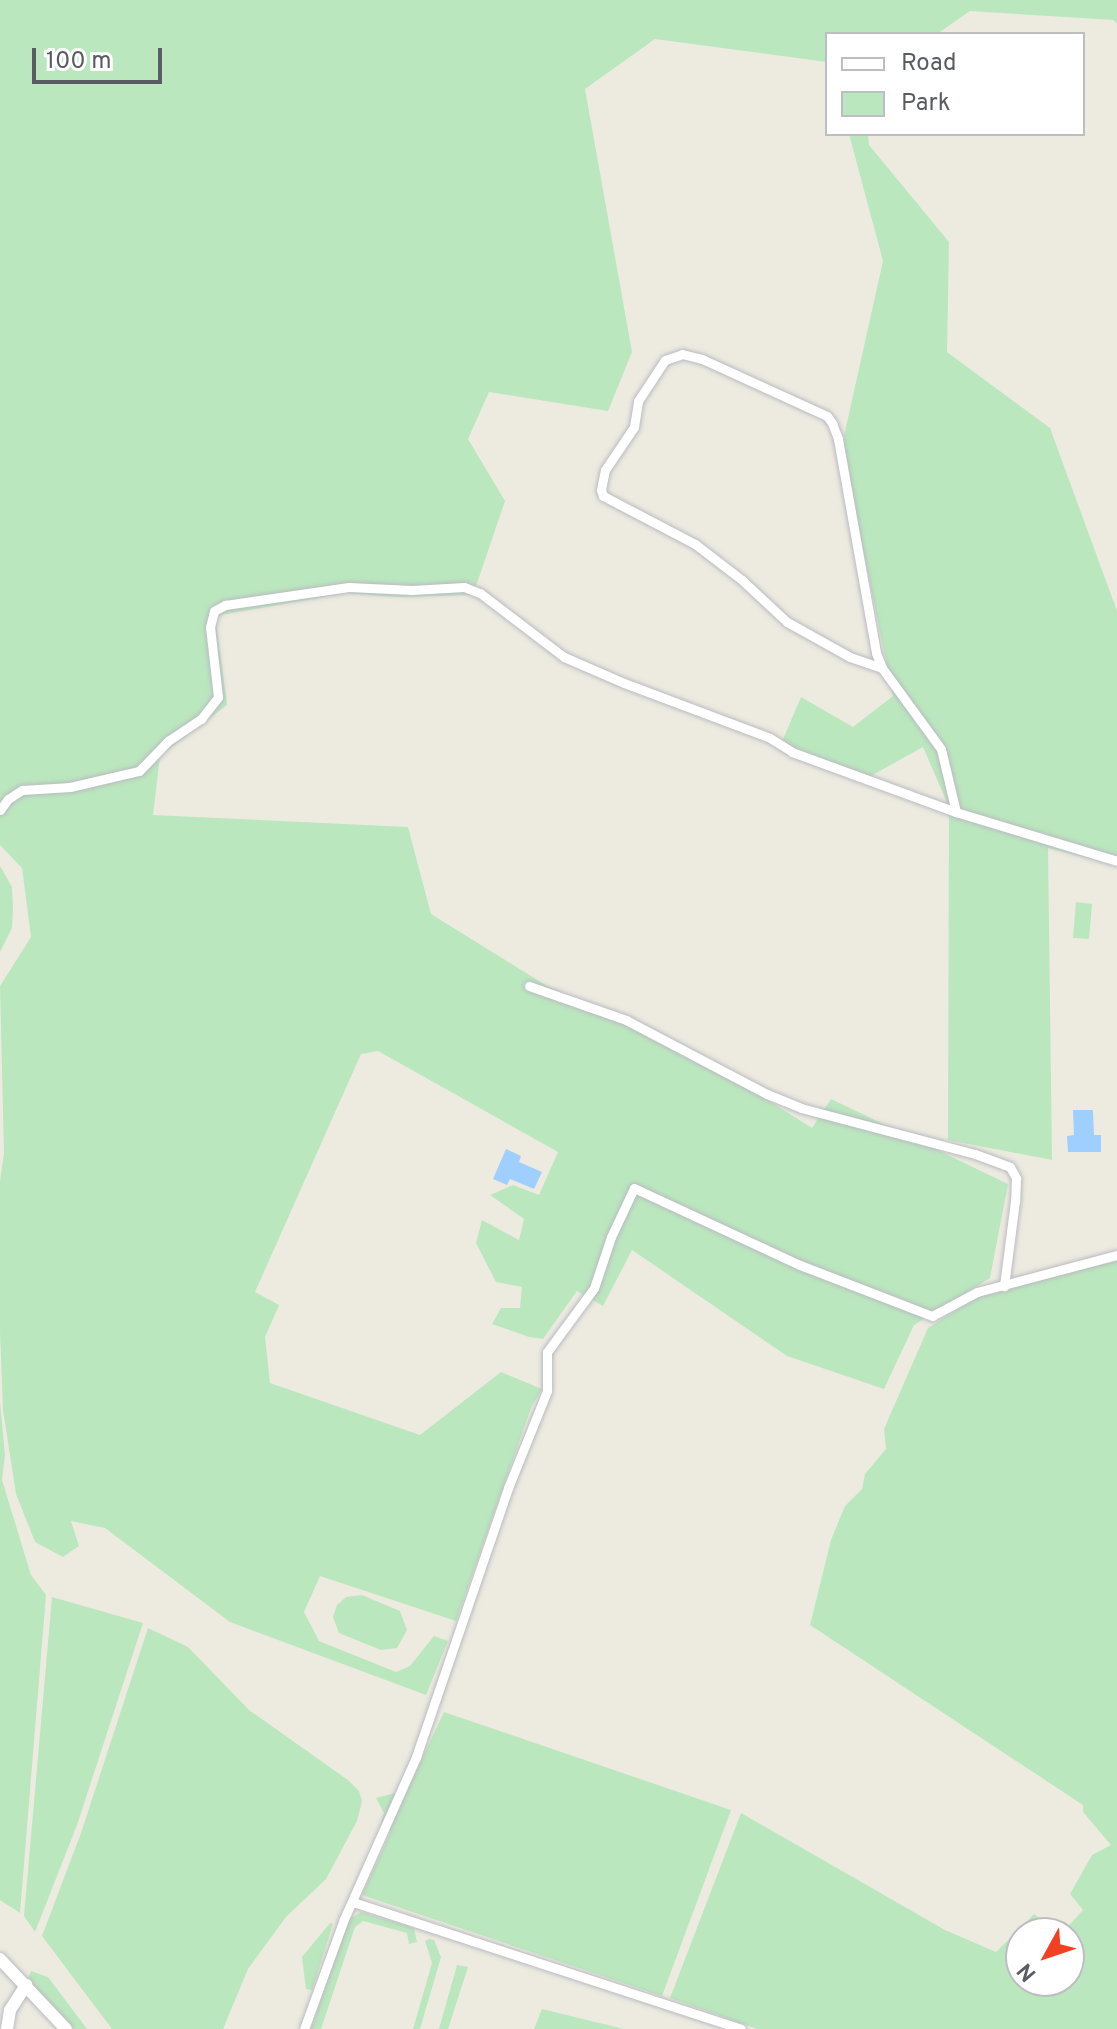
<!DOCTYPE html>
<html>
<head>
<meta charset="utf-8">
<style>
	body { margin:0 }
	#map { position:relative; width:1117px; height:2029px; overflow:hidden; background:#edebe0; font-family:Overpass,sans-serif }
	div>[style] { position:absolute }
	.green>* { inset:0; background:#bbe7be }
	.water>* { inset:0; background:#9fcfff }
	.roads { filter:drop-shadow(0 0 2px #b9bbc1) drop-shadow(0 0 2px #b9bbc1) }
	.street>* { height:9px; margin:-4.5px; padding:0 4.5px; transform-origin:4.5px; border-radius:4.5px; background:#fff }
	.secondary>* { height:12px; margin:-6px; padding:0 6px; transform-origin:6px; border-radius:6px; background:#fff }
	span { translate:-50% -50%; white-space:nowrap; text-align:center; line-height:1.15; -webkit-text-stroke:6px #fff; paint-order:stroke }
	.legend { position:absolute; left:825px; top:32px; width:260px; height:104px; box-sizing:border-box; background:#fff; border:2px solid #bdbec1; margin:0; padding:10px 14px; list-style:none; font-size:24px; color:#595d63 }
	.legend li { display:flex; align-items:center; gap:16px; height:40px }
	.legend b { width:40px; border:2px solid #bdbec1 }
	.north { position:absolute; left:1005px; top:1917px; width:80px; height:80px; box-sizing:border-box; background:#fff; border:2px solid #bdbec1; border-radius:50%; rotate:230deg; font-size:22px; font-weight:700; line-height:32px; text-align:center; color:#595d63 }
	.north::after { content:''; display:block; margin:auto; width:28px; height:36px; background:#f24022; clip-path:polygon(50% 0,100% 100%,50% 72%,0 100%) }
	.scale { position:absolute; left:32px; top:48px; width:130px; height:36px; box-sizing:border-box; border:4px solid #595d63; border-top:0; padding-left:10px; font-size:24px; line-height:28px; white-space:nowrap; color:#595d63; -webkit-text-stroke:6px #fff; paint-order:stroke }
</style>
</head>
<body>
<div id="map">
	<div class="green">
		<i style="clip-path:polygon(0 0,1117px 0,1117px 24px,1114px 20px,970px 11px,937px 34px,827px 34px,827px 62px,655px 39px,585px 89px,632px 352px,608px 411px,489px 392px,468px 439px,505px 501px,473px 595px,396px 597px,346px 593px,215px 616px,227px 705px,160px 756px,153px 815px,408px 827px,431px 914px,547px 986px,666px 1036px,812px 1128px,831px 1099px,1008px 1184px,990px 1278px,914px 1325px,884px 1389px,787px 1356px,632px 1250px,603px 1306px,577px 1291px,543px 1339px,529px 1337px,492px 1324px,501px 1308px,520px 1308px,522px 1287px,496px 1282px,476px 1243px,482px 1220px,519px 1240px,524px 1219px,490px 1195px,513px 1185px,539px 1195px,558px 1152px,378px 1051px,361px 1054px,255px 1292px,279px 1305px,265px 1337px,270px 1383px,420px 1435px,501px 1372px,542px 1389px,531px 1408px,456px 1621px,320px 1576px,304px 1612px,319px 1641px,396px 1672px,410px 1666px,434px 1636px,448px 1641px,426px 1695px,230px 1622px,105px 1528px,71px 1521px,79px 1546px,63px 1557px,35px 1542px,16px 1494px,3px 1410px,0 1331px,0 1181px,4px 1153px,0 986px,31px 937px,22px 868px,0 845px)"></i>
		<i style="clip-path:polygon(849px 134px,868px 134px,869px 145px,949px 242px,947px 352px,1050px 428px,1117px 611px,1117px 865px,1048px 848px,1052px 1160px,948px 1140px,949px 807px,923px 747px,869px 777px,781px 744px,801px 697px,853px 727px,893px 696px,842px 445px,883px 261px)"></i>
		<i style="clip-path:polygon(0 866px,12px 887px,13px 909px,12px 928px,0 952px)"></i>
		<i style="clip-path:polygon(1076px 902px,1092px 904px,1089px 939px,1073px 938px)"></i>
		<i style="clip-path:polygon(1117px 1259px,1117px 2029px,757px 2029px,670px 1998px,741px 1813px,945px 1930px,996px 1952px,1034px 1914px,1057px 1933px,1021px 1933px,1021px 1981px,1069px 1981px,1069px 1933px,1062px 1933px,1083px 1910px,1070px 1894px,1092px 1855px,1111px 1845px,1083px 1812px,1083px 1805px,810px 1625px,831px 1540px,845px 1506px,862px 1489px,865px 1474px,886px 1449px,884px 1429px,928px 1328px,976px 1298px)"></i>
		<i style="clip-path:polygon(0 1402px,5px 1455px,2px 1480px,31px 1575px,46px 1595px,20px 1913px,0 1900px)"></i>
		<i style="clip-path:polygon(362px 1595px,400px 1611px,407px 1630px,397px 1648px,381px 1650px,339px 1633px,333px 1617px,337px 1605px,346px 1597px)"></i>
		<i style="clip-path:polygon(52px 1597px,143px 1623px,77px 1825px,35px 1932px,24px 1916px)"></i>
		<i style="clip-path:polygon(148px 1628px,188px 1647px,249px 1710px,348px 1780px,359px 1791px,362px 1801px,357px 1821px,326px 1879px,286px 1917px,248px 1969px,223px 2029px,112px 2029px,42px 1936px,81px 1833px)"></i>
		<i style="clip-path:polygon(444px 1712px,731px 1810px,662px 1996px,362px 1895px,391px 1831px,381px 1823px,384px 1813px,376px 1798px,395px 1793px,403px 1799px)"></i>
		<i style="clip-path:polygon(361px 1912px,414px 1928px,417px 1942px,409px 1944px,407px 1933px,363px 1921px,355px 1927px,321px 2029px,311px 2029px,348px 1920px)"></i>
		<i style="clip-path:polygon(330px 1923px,333px 1924px,312px 1990px,306px 1989px,302px 1957px)"></i>
		<i style="clip-path:polygon(429px 1939px,434px 1940px,441px 1957px,420px 2029px,413px 2029px,432px 1963px,425px 1941px)"></i>
		<i style="clip-path:polygon(457px 1965px,468px 1967px,448px 2029px,439px 2029px)"></i>
		<i style="clip-path:polygon(31px 1971px,48px 1977px,87px 2029px,74px 2029px,28px 1979px)"></i>
		<i style="clip-path:polygon(542px 2009px,624px 2029px,534px 2029px)"></i>
	</div>
	<div class="water">
		<i style="clip-path:polygon(1073px 1110px,1093px 1110px,1094px 1135px,1101px 1135px,1101px 1152px,1068px 1152px,1067px 1136px,1074px 1135px)"></i>
		<i style="clip-path:polygon(506px 1149px,521px 1156px,519px 1162px,542px 1172px,534px 1189px,510px 1179px,507px 1185px,493px 1179px)"></i>
	</div>
	<div class="roads">
		<div class="street">
			<i style="left:882px;top:668px;width:34px;rotate:-161deg"></i>
			<i style="left:850px;top:657px;width:72px;rotate:-150.9deg"></i>
			<i style="left:787px;top:622px;width:62px;rotate:-137deg"></i>
			<i style="left:742px;top:580px;width:59px;rotate:-142.5deg"></i>
			<i style="left:695px;top:544px;width:104px;rotate:-152.4deg"></i>
			<i style="left:603px;top:496px;width:6px;rotate:-108deg"></i>
			<i style="left:601px;top:490px;width:20px;rotate:-79deg"></i>
			<i style="left:605px;top:470px;width:52px;rotate:-56deg"></i>
			<i style="left:634px;top:427px;width:26px;rotate:-81deg"></i>
			<i style="left:638px;top:401px;width:49px;rotate:-56.6deg"></i>
			<i style="left:665px;top:360px;width:18px;rotate:-19deg"></i>
			<i style="left:682px;top:354px;width:21px;rotate:14deg"></i>
			<i style="left:702px;top:359px;width:137px;rotate:24.5deg"></i>
			<i style="left:827px;top:416px;width:9px;rotate:54deg"></i>
			<i style="left:832px;top:423px;width:17px;rotate:69deg"></i>
			<i style="left:838px;top:439px;width:217px;rotate:79.9deg"></i>
			<i style="left:876px;top:653px;width:16px;rotate:68deg"></i>
			<i style="left:882px;top:668px;width:100px;rotate:53.9deg"></i>
			<i style="left:941px;top:749px;width:65px;rotate:76.6deg"></i>
			<i style="left:0;top:810px;width:14px;rotate:-54deg"></i>
			<i style="left:8px;top:799px;width:17px;rotate:-33deg"></i>
			<i style="left:22px;top:790px;width:48px;rotate:-3.6deg"></i>
			<i style="left:70px;top:787px;width:71px;rotate:-13.1deg"></i>
			<i style="left:139px;top:771px;width:42px;rotate:-46deg"></i>
			<i style="left:168px;top:741px;width:40px;rotate:-34deg"></i>
			<i style="left:201px;top:719px;width:28px;rotate:-52deg"></i>
			<i style="left:218px;top:697px;width:70px;rotate:-96.5deg"></i>
			<i style="left:210px;top:627px;width:16px;rotate:-76deg"></i>
			<i style="left:214px;top:611px;width:13px;rotate:-29deg"></i>
			<i style="left:225px;top:605px;width:125px;rotate:-8.3deg"></i>
			<i style="left:349px;top:587px;width:63px;rotate:2.7deg"></i>
			<i style="left:412px;top:590px;width:52px;rotate:-3.3deg"></i>
			<i style="left:464px;top:587px;width:17px;rotate:21deg"></i>
			<i style="left:480px;top:593px;width:106px;rotate:37.3deg"></i>
			<i style="left:564px;top:657px;width:65px;rotate:23.4deg"></i>
			<i style="left:624px;top:683px;width:156px;rotate:20.6deg"></i>
			<i style="left:770px;top:738px;width:26px;rotate:32deg"></i>
			<i style="left:792px;top:752px;width:175px;rotate:20.1deg"></i>
			<i style="left:956px;top:812px;width:168px;rotate:16.9deg"></i>
			<i style="left:529px;top:986px;width:103px;rotate:19.3deg"></i>
			<i style="left:626px;top:1020px;width:159px;rotate:27.7deg"></i>
			<i style="left:767px;top:1094px;width:37px;rotate:22deg"></i>
			<i style="left:801px;top:1108px;width:180px;rotate:14.8deg"></i>
			<i style="left:975px;top:1154px;width:37px;rotate:20deg"></i>
			<i style="left:1010px;top:1167px;width:13px;rotate:61deg"></i>
			<i style="left:1016px;top:1178px;width:23px;rotate:92deg"></i>
			<i style="left:1015px;top:1201px;width:86px;rotate:97.4deg"></i>
			<i style="left:353px;top:1902px;width:408px;rotate:18.1deg"></i>
			<i style="left:304px;top:2029px;width:117px;rotate:-70deg"></i>
			<i style="left:344px;top:1919px;width:177px;rotate:-66deg"></i>
			<i style="left:416px;top:1757px;width:284px;rotate:-71.1deg"></i>
			<i style="left:508px;top:1488px;width:105px;rotate:-68.1deg"></i>
			<i style="left:547px;top:1391px;width:39px;rotate:-90deg"></i>
			<i style="left:547px;top:1352px;width:79px;rotate:-53.7deg"></i>
			<i style="left:594px;top:1288px;width:54px;rotate:-71.6deg"></i>
			<i style="left:611px;top:1237px;width:54px;rotate:-64.9deg"></i>
			<i style="left:634px;top:1188px;width:183px;rotate:24.9deg"></i>
			<i style="left:800px;top:1265px;width:142px;rotate:21.1deg"></i>
			<i style="left:932px;top:1316px;width:51px;rotate:-28.1deg"></i>
			<i style="left:977px;top:1292px;width:145px;rotate:-14.8deg"></i>
		</div>
		<div class="secondary">
			<i style="left:0;top:1959px;width:96px;rotate:46.7deg"></i>
			<i style="left:7px;top:2029px;width:19px;rotate:-81deg"></i>
			<i style="left:10px;top:2010px;width:30px;rotate:-57deg"></i>
		</div>
	</div>
	<ul class="legend">
	<li><b style="height:10px;background:#fff"></b>Road</li>
	<li><b style="height:22px;background:#bbe7be"></b>Park</li>
	</ul>
	<div class="north">N</div>
	<div class="scale">100 m</div>
</div>
</body>
</html>
